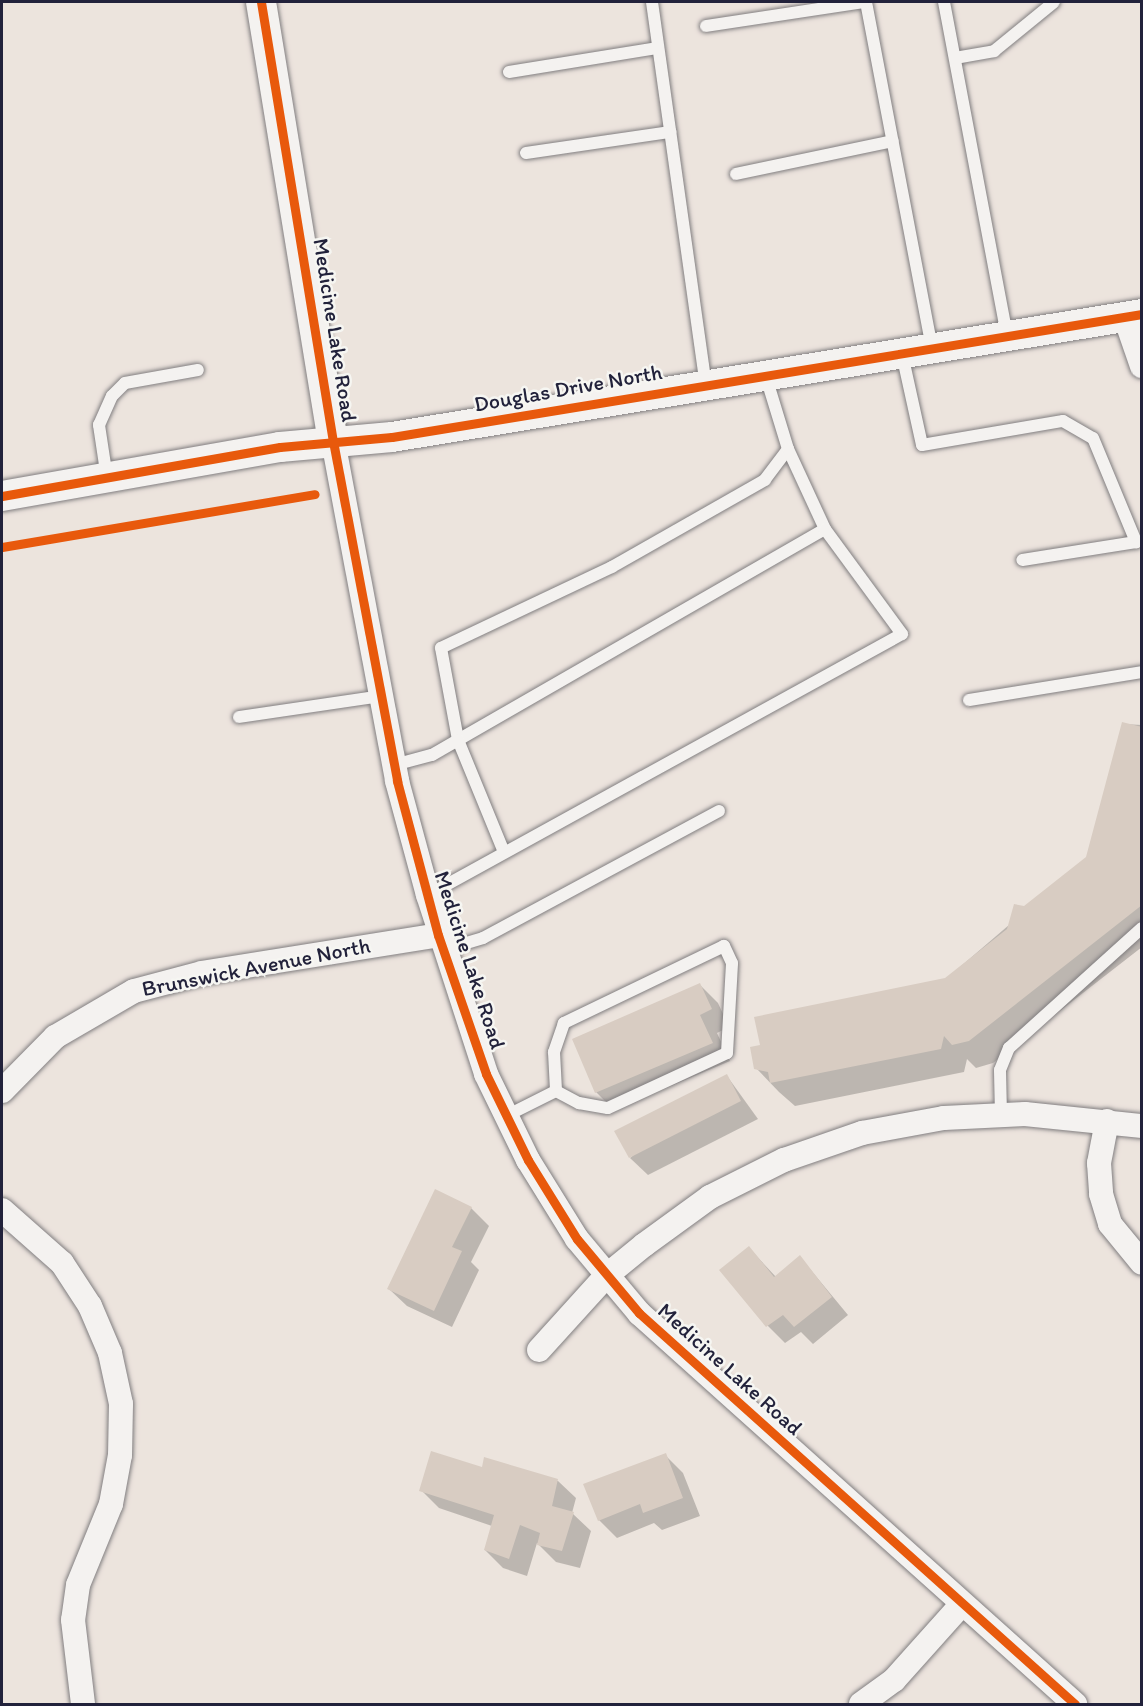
<!DOCTYPE html>
<html>
<head>
<meta charset="utf-8">
<style>
	body { margin:0 }
	#map { position:relative; width:1143px; height:1706px; overflow:hidden; background:#ece4dd; font-family:Itim,sans-serif }
	div>[style] { position:absolute }
	.shadow>* { inset:0; background:#0003 }
	.building>* { inset:0; background:#d8ccc2 }
	.roads { filter:drop-shadow(0 0 2px #817e80) drop-shadow(0 0 2px #817e80) }
	.service>* { height:12px; margin:-6px; padding:0 6px; transform-origin:6px; border-radius:6px; background:#f4f2f0 }
	.minor>* { height:24px; margin:-12px; padding:0 12px; transform-origin:12px; border-radius:12px; background:#f4f2f0 }
	.tertiary>* { height:30px; margin:-15px; padding:0 15px; transform-origin:15px; border-radius:15px; background:#f4f2f0 }
	.cycleway>* { height:9px; margin:-4.5px; padding:0 4.5px; transform-origin:4.5px; border-radius:4.5px; background:#e8590c }
	span { translate:-50% -50%; white-space:nowrap; text-align:center; line-height:1.15; -webkit-text-stroke:5px #f6f6f2; paint-order:stroke }
	.street-label { font-size:22px; color:#22223b }
	.frame { position:absolute; inset:0; border:3px solid #22223b; pointer-events:none }
</style>
</head>
<body>
<div id="map">
	<div class="shadow">
		<i style="clip-path:polygon(1123px 724px,1142px 725px,1142px 947px,993px 1063px,976px 1068px,967px 1059px,964px 1072px,795px 1106px,779px 1092px,756px 1068px,946px 979px,1087px 858px)"></i>
		<i style="clip-path:polygon(700px 985px,718px 1003px,729px 1027px,717px 1033px,730px 1061px,614px 1110px,596px 1092px)"></i>
		<i style="clip-path:polygon(727px 1076px,758px 1119px,648px 1175px,630px 1158px)"></i>
		<i style="clip-path:polygon(471px 1208px,489px 1226px,471px 1262px,479px 1270px,452px 1327px,407px 1306px,389px 1289px)"></i>
		<i style="clip-path:polygon(749px 1248px,776px 1277px,800px 1257px,848px 1315px,813px 1344px,801px 1332px,785px 1343px,767px 1325px)"></i>
		<i style="clip-path:polygon(665px 1455px,683px 1473px,700px 1516px,662px 1530px,654px 1523px,617px 1538px,599px 1520px)"></i>
		<i style="clip-path:polygon(485px 1459px,558px 1481px,576px 1498px,572px 1513px,591px 1531px,580px 1568px,556px 1562px,537px 1543px,527px 1576px,503px 1568px,485px 1550px,492px 1526px,439px 1508px,421px 1490px,483px 1468px)"></i>
	</div>
	<div class="building">
		<i style="clip-path:polygon(1122px 722px,1142px 727px,1142px 905px,969px 1041px,952px 1045px,944px 1036px,941px 1049px,770px 1083px,768px 1072px,754px 1069px,750px 1047px,760px 1045px,754px 1017px,945px 978px,1007px 929px,1014px 904px,1024px 906px,1086px 857px)"></i>
		<i style="clip-path:polygon(700px 983px,712px 1009px,700px 1015px,713px 1043px,595px 1093px,572px 1039px)"></i>
		<i style="clip-path:polygon(727px 1074px,741px 1101px,629px 1158px,614px 1131px)"></i>
		<i style="clip-path:polygon(435px 1189px,472px 1207px,452px 1247px,462px 1251px,434px 1311px,387px 1289px)"></i>
		<i style="clip-path:polygon(749px 1246px,774px 1277px,800px 1255px,832px 1297px,794px 1327px,783px 1315px,766px 1327px,719px 1270px)"></i>
		<i style="clip-path:polygon(431px 1451px,482px 1467px,484px 1457px,558px 1479px,552px 1506px,574px 1512px,562px 1551px,537px 1545px,540px 1533px,520px 1525px,509px 1559px,484px 1550px,494px 1515px,419px 1491px)"></i>
		<i style="clip-path:polygon(666px 1453px,683px 1498px,643px 1513px,640px 1504px,598px 1521px,583px 1484px)"></i>
	</div>
	<div class="roads">
		<div class="service">
			<i style="left:652px;top:2px;width:387px;rotate:82deg"></i>
			<i style="left:866px;top:2px;width:352px;rotate:79.2deg"></i>
			<i style="left:944px;top:2px;width:340px;rotate:79.3deg"></i>
			<i style="left:706px;top:26px;width:160px;rotate:-8.6deg"></i>
			<i style="left:955px;top:58px;width:40px;rotate:-10deg"></i>
			<i style="left:994px;top:51px;width:77px;rotate:-39.2deg"></i>
			<i style="left:509px;top:72px;width:151px;rotate:-9.2deg"></i>
			<i style="left:526px;top:153px;width:146px;rotate:-8.3deg"></i>
			<i style="left:736px;top:174px;width:160px;rotate:-11.9deg"></i>
			<i style="left:902px;top:354px;width:93px;rotate:77.6deg"></i>
			<i style="left:922px;top:445px;width:143px;rotate:-9.7deg"></i>
			<i style="left:1063px;top:421px;width:34px;rotate:30deg"></i>
			<i style="left:1093px;top:438px;width:113px;rotate:67.5deg"></i>
			<i style="left:1136px;top:542px;width:115px;rotate:171deg"></i>
			<i style="left:766px;top:377px;width:75px;rotate:73deg"></i>
			<i style="left:788px;top:449px;width:39px;rotate:127deg"></i>
			<i style="left:765px;top:480px;width:176px;rotate:150.4deg"></i>
			<i style="left:612px;top:567px;width:189px;rotate:154.7deg"></i>
			<i style="left:441px;top:648px;width:94px;rotate:79.5deg"></i>
			<i style="left:458px;top:740px;width:423px;rotate:-29.9deg"></i>
			<i style="left:825px;top:529px;width:88px;rotate:-114.8deg"></i>
			<i style="left:107px;top:478px;width:54px;rotate:-98.6deg"></i>
			<i style="left:99px;top:425px;width:32px;rotate:-66deg"></i>
			<i style="left:112px;top:396px;width:18px;rotate:-45deg"></i>
			<i style="left:125px;top:383px;width:74px;rotate:-10.1deg"></i>
			<i style="left:969px;top:700px;width:175px;rotate:-9.2deg"></i>
			<i style="left:239px;top:717px;width:144px;rotate:-8.4deg"></i>
			<i style="left:394px;top:765px;width:39px;rotate:-15deg"></i>
			<i style="left:432px;top:755px;width:30px;rotate:-30deg"></i>
			<i style="left:458px;top:740px;width:121px;rotate:67.7deg"></i>
			<i style="left:428px;top:895px;width:541px;rotate:-28.84deg"></i>
			<i style="left:902px;top:634px;width:130px;rotate:-126.3deg"></i>
			<i style="left:443px;top:950px;width:42px;rotate:-16.7deg"></i>
			<i style="left:483px;top:938px;width:268px;rotate:-28.3deg"></i>
			<i style="left:1001px;top:1115px;width:45px;rotate:-91.3deg"></i>
			<i style="left:1000px;top:1070px;width:24px;rotate:-68deg"></i>
			<i style="left:1009px;top:1048px;width:179px;rotate:-42.1deg"></i>
			<i style="left:506px;top:1116px;width:56px;rotate:-26.6deg"></i>
			<i style="left:556px;top:1091px;width:26px;rotate:28deg"></i>
			<i style="left:579px;top:1103px;width:29px;rotate:10deg"></i>
			<i style="left:608px;top:1108px;width:131px;rotate:-24.8deg"></i>
			<i style="left:727px;top:1053px;width:90px;rotate:-86.8deg"></i>
			<i style="left:732px;top:963px;width:19px;rotate:-115deg"></i>
			<i style="left:724px;top:946px;width:178px;rotate:154.3deg"></i>
			<i style="left:564px;top:1023px;width:31px;rotate:109deg"></i>
			<i style="left:554px;top:1052px;width:39px;rotate:87deg"></i>
		</div>
		<div class="minor">
			<i style="left:1125px;top:317px;width:52px;rotate:70.9deg"></i>
			<i style="left:333px;top:441px;width:346px;rotate:79.3deg"></i>
			<i style="left:397px;top:781px;width:118px;rotate:74.8deg"></i>
			<i style="left:428px;top:895px;width:188px;rotate:72deg"></i>
			<i style="left:486px;top:1074px;width:96px;rotate:64deg"></i>
			<i style="left:528px;top:1160px;width:93px;rotate:58.2deg"></i>
			<i style="left:577px;top:1239px;width:97px;rotate:50deg"></i>
			<i style="left:639px;top:1313px;width:586px;rotate:41.89deg"></i>
			<i style="left:2px;top:1091px;width:76px;rotate:-45.5deg"></i>
			<i style="left:55px;top:1037px;width:91px;rotate:-30.2deg"></i>
			<i style="left:134px;top:991px;width:70px;rotate:-14.8deg"></i>
			<i style="left:202px;top:973px;width:239px;rotate:-9.1deg"></i>
			<i style="left:1107px;top:1121px;width:43px;rotate:100.8deg"></i>
			<i style="left:1099px;top:1163px;width:31px;rotate:86deg"></i>
			<i style="left:1101px;top:1194px;width:31px;rotate:73deg"></i>
			<i style="left:1110px;top:1224px;width:50px;rotate:50.6deg"></i>
			<i style="left:2px;top:1210px;width:80px;rotate:41.5deg"></i>
			<i style="left:62px;top:1263px;width:51px;rotate:56.9deg"></i>
			<i style="left:90px;top:1306px;width:51px;rotate:66.9deg"></i>
			<i style="left:110px;top:1353px;width:52px;rotate:77.8deg"></i>
			<i style="left:121px;top:1404px;width:51px;rotate:91.1deg"></i>
			<i style="left:120px;top:1455px;width:50px;rotate:100.4deg"></i>
			<i style="left:111px;top:1504px;width:87px;rotate:112.2deg"></i>
			<i style="left:78px;top:1585px;width:35px;rotate:98deg"></i>
			<i style="left:73px;top:1620px;width:85px;rotate:83.2deg"></i>
			<i style="left:539px;top:1350px;width:100px;rotate:-47.8deg"></i>
			<i style="left:606px;top:1276px;width:49px;rotate:-39.2deg"></i>
			<i style="left:644px;top:1245px;width:82px;rotate:-36deg"></i>
			<i style="left:710px;top:1197px;width:83px;rotate:-26.6deg"></i>
			<i style="left:784px;top:1160px;width:83px;rotate:-19.1deg"></i>
			<i style="left:862px;top:1133px;width:83px;rotate:-10.4deg"></i>
			<i style="left:944px;top:1118px;width:81px;rotate:-2.8deg"></i>
			<i style="left:1025px;top:1114px;width:118px;rotate:5.9deg"></i>
			<i style="left:861px;top:1704px;width:41px;rotate:-36deg"></i>
			<i style="left:894px;top:1680px;width:102px;rotate:-48.2deg"></i>
		</div>
		<div class="tertiary">
			<i style="left:261px;top:2px;width:445px;rotate:80.7deg"></i>
			<i style="left:2px;top:496px;width:282px;rotate:-10deg"></i>
			<i style="left:280px;top:447px;width:112px;rotate:-5.1deg"></i>
			<i style="left:392px;top:437px;width:760px;rotate:-9.31deg"></i>
		</div>
	</div>
	<div class="cycleway">
		<i style="left:261px;top:2px;width:445px;rotate:80.7deg"></i>
		<i style="left:333px;top:441px;width:346px;rotate:79.3deg"></i>
		<i style="left:397px;top:781px;width:159px;rotate:75.1deg"></i>
		<i style="left:438px;top:935px;width:147px;rotate:70.9deg"></i>
		<i style="left:486px;top:1074px;width:96px;rotate:64deg"></i>
		<i style="left:528px;top:1160px;width:93px;rotate:58.2deg"></i>
		<i style="left:577px;top:1239px;width:97px;rotate:50deg"></i>
		<i style="left:639px;top:1313px;width:586px;rotate:41.89deg"></i>
		<i style="left:2px;top:496px;width:282px;rotate:-10deg"></i>
		<i style="left:280px;top:447px;width:112px;rotate:-5.1deg"></i>
		<i style="left:392px;top:437px;width:760px;rotate:-9.31deg"></i>
		<i style="left:2px;top:547px;width:317px;rotate:-9.6deg"></i>
	</div>
	<div class="street-label">
		<span style="left:335px;top:330px;rotate:81deg">Medicine Lake Road</span>
		<span style="left:568px;top:388px;rotate:-10deg">Douglas Drive North</span>
		<span style="left:470px;top:960px;rotate:72deg">Medicine Lake Road</span>
		<span style="left:256px;top:967px;rotate:-11deg">Brunswick Avenue North</span>
		<span style="left:730px;top:1369px;rotate:42deg">Medicine Lake Road</span>
	</div>
	<div class="frame"></div>
</div>
</body>
</html>
